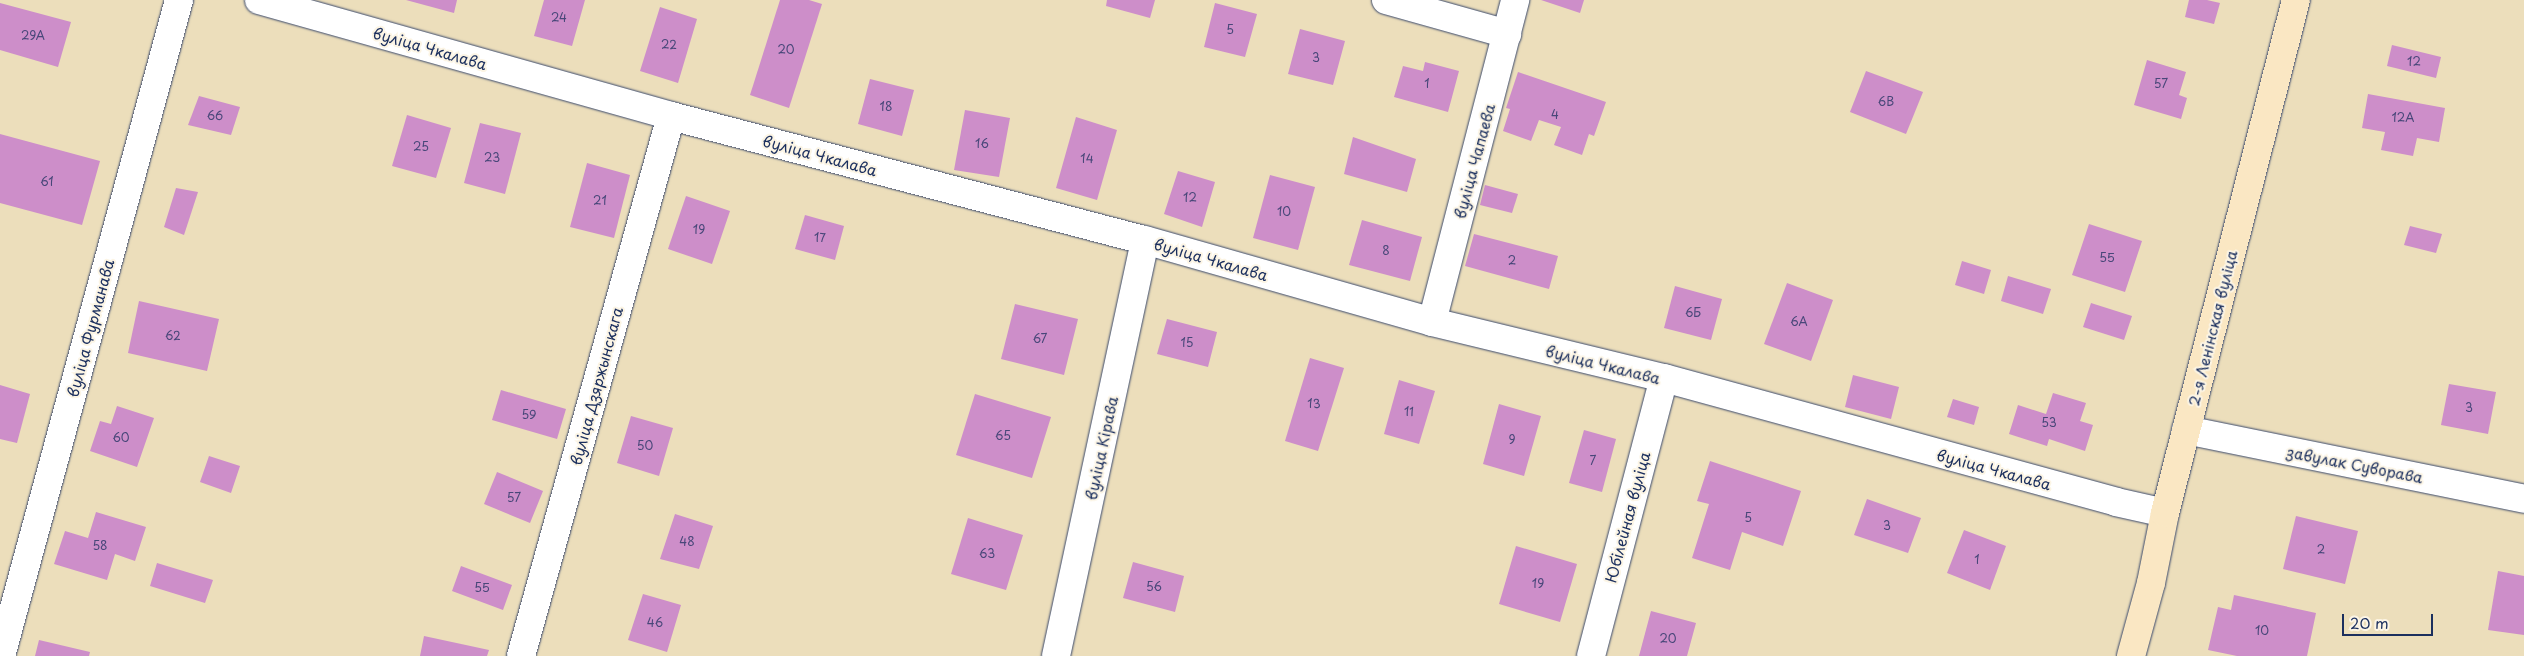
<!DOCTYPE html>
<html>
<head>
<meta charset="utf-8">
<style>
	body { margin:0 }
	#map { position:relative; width:2524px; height:656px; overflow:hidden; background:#ecdebb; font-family:"Playpen Sans",sans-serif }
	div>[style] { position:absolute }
	.building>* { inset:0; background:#cd8ec9 }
	.roads { filter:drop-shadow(0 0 1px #3a496c) drop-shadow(0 0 1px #3a496c) }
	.street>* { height:28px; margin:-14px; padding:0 14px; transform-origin:14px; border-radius:14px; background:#fff }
	.secondary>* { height:28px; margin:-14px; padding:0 14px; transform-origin:14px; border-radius:14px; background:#fae7c3 }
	span { translate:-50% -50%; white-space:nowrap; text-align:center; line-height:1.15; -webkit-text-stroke:4px #fcf5e5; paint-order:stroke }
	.number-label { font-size:12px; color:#484779 }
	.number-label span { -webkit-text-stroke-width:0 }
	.street-label { font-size:15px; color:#1b2f5e }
	.scale { position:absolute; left:2342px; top:614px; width:91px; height:22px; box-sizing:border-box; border:2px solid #1b2f5e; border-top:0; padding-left:6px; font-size:15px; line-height:18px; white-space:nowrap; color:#1b2f5e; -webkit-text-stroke:4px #fcf5e5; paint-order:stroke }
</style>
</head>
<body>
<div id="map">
	<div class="building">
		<i style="clip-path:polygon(406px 0,457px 0,454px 13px)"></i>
		<i style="clip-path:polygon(544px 0,585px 0,572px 46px,534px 36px)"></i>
		<i style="clip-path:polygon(780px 0,809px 0,822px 4px,789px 108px,750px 95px)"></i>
		<i style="clip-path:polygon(1107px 0,1155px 0,1150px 18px,1106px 6px)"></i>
		<i style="clip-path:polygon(1541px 0,1584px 0,1580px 13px)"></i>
		<i style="clip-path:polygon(2189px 0,2207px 0,2220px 3px,2214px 24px,2185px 17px)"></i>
		<i style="clip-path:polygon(0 3px,71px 22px,58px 67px,0 50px)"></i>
		<i style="clip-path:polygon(1215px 3px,1257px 14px,1245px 57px,1204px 47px)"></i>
		<i style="clip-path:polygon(660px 7px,697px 19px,678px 83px,640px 71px)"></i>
		<i style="clip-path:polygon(1300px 29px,1345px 41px,1333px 85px,1288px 74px)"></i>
		<i style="clip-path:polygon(2392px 45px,2441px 57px,2436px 78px,2387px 66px)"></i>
		<i style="clip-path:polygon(2147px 60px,2186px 72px,2179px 95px,2187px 98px,2181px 119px,2134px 105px)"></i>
		<i style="clip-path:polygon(1425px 62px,1459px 71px,1448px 112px,1394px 97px,1403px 66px,1423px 71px)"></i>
		<i style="clip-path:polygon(1866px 71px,1923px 92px,1906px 134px,1850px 112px)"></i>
		<i style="clip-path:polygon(1518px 72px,1606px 102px,1594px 136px,1589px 134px,1582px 155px,1554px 145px,1561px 127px,1539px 120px,1531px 141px,1503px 131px,1510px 109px,1506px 108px)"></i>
		<i style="clip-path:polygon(870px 79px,914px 90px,902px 136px,858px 124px)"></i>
		<i style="clip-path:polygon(2368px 94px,2445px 108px,2439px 142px,2417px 138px,2413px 156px,2381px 150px,2385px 132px,2362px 128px)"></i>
		<i style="clip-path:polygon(199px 96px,240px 107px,231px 135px,188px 125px)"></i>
		<i style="clip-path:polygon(965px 110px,1010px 118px,999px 177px,954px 170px)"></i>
		<i style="clip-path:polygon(407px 115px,451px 128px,436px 178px,392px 166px)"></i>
		<i style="clip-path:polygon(1076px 117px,1117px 130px,1097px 200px,1056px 188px)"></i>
		<i style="clip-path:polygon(480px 123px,521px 133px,505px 194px,464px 183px)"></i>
		<i style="clip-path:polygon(0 134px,100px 161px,82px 225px,0 203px)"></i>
		<i style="clip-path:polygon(1353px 137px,1416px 159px,1407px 192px,1344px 174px)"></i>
		<i style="clip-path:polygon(587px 163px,630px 175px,614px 238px,570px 227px)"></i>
		<i style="clip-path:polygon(1178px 171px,1215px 182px,1202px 227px,1164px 214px)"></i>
		<i style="clip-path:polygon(1270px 175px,1315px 187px,1298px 250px,1253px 238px)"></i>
		<i style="clip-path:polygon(1485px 185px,1518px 194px,1512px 213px,1480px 205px)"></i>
		<i style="clip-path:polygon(176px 188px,198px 192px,184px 235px,164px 227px)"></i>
		<i style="clip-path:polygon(686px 196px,730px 211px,712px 264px,668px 249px)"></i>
		<i style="clip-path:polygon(805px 215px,844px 226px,835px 260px,795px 249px)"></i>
		<i style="clip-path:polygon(1362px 220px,1422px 237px,1410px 281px,1349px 265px)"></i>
		<i style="clip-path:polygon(2089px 224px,2142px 241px,2125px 292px,2072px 275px)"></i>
		<i style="clip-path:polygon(2410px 226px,2442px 234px,2436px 253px,2404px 245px)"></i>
		<i style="clip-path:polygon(1474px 234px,1558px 256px,1549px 289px,1465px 266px)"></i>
		<i style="clip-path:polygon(1962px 261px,1991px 270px,1984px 294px,1955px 285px)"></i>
		<i style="clip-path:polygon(2008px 276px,2051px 289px,2043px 314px,2001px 301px)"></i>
		<i style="clip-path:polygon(1787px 283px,1833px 300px,1811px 361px,1764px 344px)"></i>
		<i style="clip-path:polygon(1675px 286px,1722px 299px,1711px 340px,1664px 328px)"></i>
		<i style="clip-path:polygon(139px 301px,219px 319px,207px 371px,128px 353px)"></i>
		<i style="clip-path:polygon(2091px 303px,2132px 316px,2124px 340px,2083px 327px)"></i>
		<i style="clip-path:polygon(1015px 304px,1078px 319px,1064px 375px,1001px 359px)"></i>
		<i style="clip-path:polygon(1167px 319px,1217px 332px,1208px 367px,1157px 354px)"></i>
		<i style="clip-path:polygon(1310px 358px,1344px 368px,1318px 451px,1285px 441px)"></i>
		<i style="clip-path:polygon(1853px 375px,1899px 387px,1891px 419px,1845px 407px)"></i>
		<i style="clip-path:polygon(1399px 380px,1435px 391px,1419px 444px,1384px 434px)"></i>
		<i style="clip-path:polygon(2449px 384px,2496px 392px,2488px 434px,2441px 425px)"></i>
		<i style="clip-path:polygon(0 385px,30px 394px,17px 443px,0 439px)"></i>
		<i style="clip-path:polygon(501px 390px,566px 409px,557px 439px,492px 420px)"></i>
		<i style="clip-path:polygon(2053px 393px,2086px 403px,2080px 421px,2093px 425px,2085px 451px,2049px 439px,2047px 446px,2009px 434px,2018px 405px,2046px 414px)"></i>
		<i style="clip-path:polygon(975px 394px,1051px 417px,1032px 478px,956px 455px)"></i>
		<i style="clip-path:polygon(1953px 399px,1979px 407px,1974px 425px,1947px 417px)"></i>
		<i style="clip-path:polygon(1499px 404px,1541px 416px,1524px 476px,1483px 464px)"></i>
		<i style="clip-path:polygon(117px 406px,154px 418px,137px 467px,90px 451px,100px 421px,111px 424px)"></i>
		<i style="clip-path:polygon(631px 416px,673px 428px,659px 476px,617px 463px)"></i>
		<i style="clip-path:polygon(1584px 430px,1616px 439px,1602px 492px,1569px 483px)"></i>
		<i style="clip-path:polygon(209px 456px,240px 466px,231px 493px,200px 482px)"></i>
		<i style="clip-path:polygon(1710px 461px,1801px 491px,1783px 546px,1742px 532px,1730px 570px,1692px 558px,1709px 504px,1697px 501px)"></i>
		<i style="clip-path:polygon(497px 472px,543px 491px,530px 523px,484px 504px)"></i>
		<i style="clip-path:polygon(1867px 499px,1921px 518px,1908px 553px,1854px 535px)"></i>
		<i style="clip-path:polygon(96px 512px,146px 527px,135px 561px,115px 554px,107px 580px,54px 564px,65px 531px,88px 538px)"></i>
		<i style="clip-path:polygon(675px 514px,713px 526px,699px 569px,660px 559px)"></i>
		<i style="clip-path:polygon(2296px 516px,2358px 531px,2345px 584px,2283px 569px)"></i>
		<i style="clip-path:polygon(968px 518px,1023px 535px,1006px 590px,951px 574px)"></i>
		<i style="clip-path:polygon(1964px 530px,2006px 546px,1990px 590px,1947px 573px)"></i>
		<i style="clip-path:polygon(1516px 546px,1577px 564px,1560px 622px,1499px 604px)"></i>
		<i style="clip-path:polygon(1133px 562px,1184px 576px,1175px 612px,1123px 598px)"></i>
		<i style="clip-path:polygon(157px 563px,213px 580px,205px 603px,150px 586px)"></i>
		<i style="clip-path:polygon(461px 566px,512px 585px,503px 610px,452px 591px)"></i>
		<i style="clip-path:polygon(2498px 571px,2524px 576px,2524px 635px,2488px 630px)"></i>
		<i style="clip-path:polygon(643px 594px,681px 605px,667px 652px,628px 640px)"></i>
		<i style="clip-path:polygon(2234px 595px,2316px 613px,2307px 656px,2237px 656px,2208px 650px,2218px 607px,2231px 610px)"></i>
		<i style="clip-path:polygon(1651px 611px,1696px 623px,1687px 656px,1639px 656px)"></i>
		<i style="clip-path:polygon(424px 636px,489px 650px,487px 656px,420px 656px)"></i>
		<i style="clip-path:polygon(39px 640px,90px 652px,89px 656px,35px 656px)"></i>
	</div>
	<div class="roads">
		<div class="street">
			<i style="left:259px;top:0;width:428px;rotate:15.7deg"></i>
			<i style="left:671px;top:116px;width:490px;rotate:14.7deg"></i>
			<i style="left:1145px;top:240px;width:298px;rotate:15.9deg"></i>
			<i style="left:1432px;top:322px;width:239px;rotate:13.6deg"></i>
			<i style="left:1664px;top:378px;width:469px;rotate:15.3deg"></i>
			<i style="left:2116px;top:502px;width:50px;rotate:12.7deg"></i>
			<i style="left:1386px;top:0;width:126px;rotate:15.7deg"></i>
			<i style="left:1432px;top:322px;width:333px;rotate:-75.5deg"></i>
			<i style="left:2186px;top:430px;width:345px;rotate:11.5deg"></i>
			<i style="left:1px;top:656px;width:680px;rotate:-74.82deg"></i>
			<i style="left:521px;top:656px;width:560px;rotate:-74.48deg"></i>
			<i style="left:1056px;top:656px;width:425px;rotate:-77.9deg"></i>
			<i style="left:1591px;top:656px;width:287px;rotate:-75.3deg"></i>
		</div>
		<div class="secondary">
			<i style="left:2131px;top:656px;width:76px;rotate:-74.7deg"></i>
			<i style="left:2151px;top:583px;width:71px;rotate:-78.7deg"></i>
			<i style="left:2165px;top:513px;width:529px;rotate:-75.68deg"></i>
		</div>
	</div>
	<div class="number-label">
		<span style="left:559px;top:18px">24</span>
		<span style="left:1230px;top:30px">5</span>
		<span style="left:33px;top:36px">29А</span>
		<span style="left:669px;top:45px">22</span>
		<span style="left:786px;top:50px">20</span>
		<span style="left:1316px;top:58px">3</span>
		<span style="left:2414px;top:62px">12</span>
		<span style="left:1427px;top:84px">1</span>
		<span style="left:2161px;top:84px">57</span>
		<span style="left:1886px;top:102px">6В</span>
		<span style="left:886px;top:107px">18</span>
		<span style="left:1555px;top:115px">4</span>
		<span style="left:215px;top:116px">66</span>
		<span style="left:2403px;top:118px">12А</span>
		<span style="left:982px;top:144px">16</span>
		<span style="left:421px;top:147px">25</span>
		<span style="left:492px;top:158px">23</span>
		<span style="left:1087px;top:159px">14</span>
		<span style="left:47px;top:182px">61</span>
		<span style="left:1190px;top:198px">12</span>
		<span style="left:600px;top:201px">21</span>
		<span style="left:1284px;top:212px">10</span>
		<span style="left:699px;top:230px">19</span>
		<span style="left:820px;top:238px">17</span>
		<span style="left:1386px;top:251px">8</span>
		<span style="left:2107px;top:258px">55</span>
		<span style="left:1512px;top:261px">2</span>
		<span style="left:1693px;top:313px">6Б</span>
		<span style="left:1799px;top:322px">6А</span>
		<span style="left:173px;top:336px">62</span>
		<span style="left:1040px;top:339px">67</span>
		<span style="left:1187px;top:343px">15</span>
		<span style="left:1314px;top:404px">13</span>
		<span style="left:2469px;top:408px">3</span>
		<span style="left:1409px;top:412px">11</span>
		<span style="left:529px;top:415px">59</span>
		<span style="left:2049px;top:423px">53</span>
		<span style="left:1003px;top:436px">65</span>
		<span style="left:121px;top:438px">60</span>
		<span style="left:1512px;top:440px">9</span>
		<span style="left:645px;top:446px">50</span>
		<span style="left:1593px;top:461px">7</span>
		<span style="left:514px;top:498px">57</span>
		<span style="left:1748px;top:518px">5</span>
		<span style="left:1887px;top:526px">3</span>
		<span style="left:687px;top:542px">48</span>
		<span style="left:100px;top:546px">58</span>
		<span style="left:2321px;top:550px">2</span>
		<span style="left:987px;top:554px">63</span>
		<span style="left:1977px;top:560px">1</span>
		<span style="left:1538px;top:584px">19</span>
		<span style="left:1154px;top:587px">56</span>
		<span style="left:482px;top:588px">55</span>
		<span style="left:655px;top:623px">46</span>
		<span style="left:2262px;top:631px">10</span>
		<span style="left:1668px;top:639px">20</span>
	</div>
	<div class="street-label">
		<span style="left:430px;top:48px;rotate:16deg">вуліца Чкалава</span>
		<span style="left:820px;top:155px;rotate:15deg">вуліца Чкалава</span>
		<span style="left:1474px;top:161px;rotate:-75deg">вуліца Чапаева</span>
		<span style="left:1211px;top:259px;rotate:16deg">вуліца Чкалава</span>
		<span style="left:90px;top:328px;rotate:-75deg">вуліца Фурманава</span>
		<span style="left:2212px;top:328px;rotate:-76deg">2-я Ленінская вуліца</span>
		<span style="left:1603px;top:364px;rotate:14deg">вуліца Чкалава</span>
		<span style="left:596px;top:386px;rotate:-75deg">вуліца Дзяржынскага</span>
		<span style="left:1101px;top:448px;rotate:-78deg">вуліца Кірава</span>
		<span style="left:2355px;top:464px;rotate:11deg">завулак Суворава</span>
		<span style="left:1994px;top:469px;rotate:15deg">вуліца Чкалава</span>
		<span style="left:1627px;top:517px;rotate:-75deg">Юбілейная вуліца</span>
	</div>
	<div class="scale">20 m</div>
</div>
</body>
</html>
